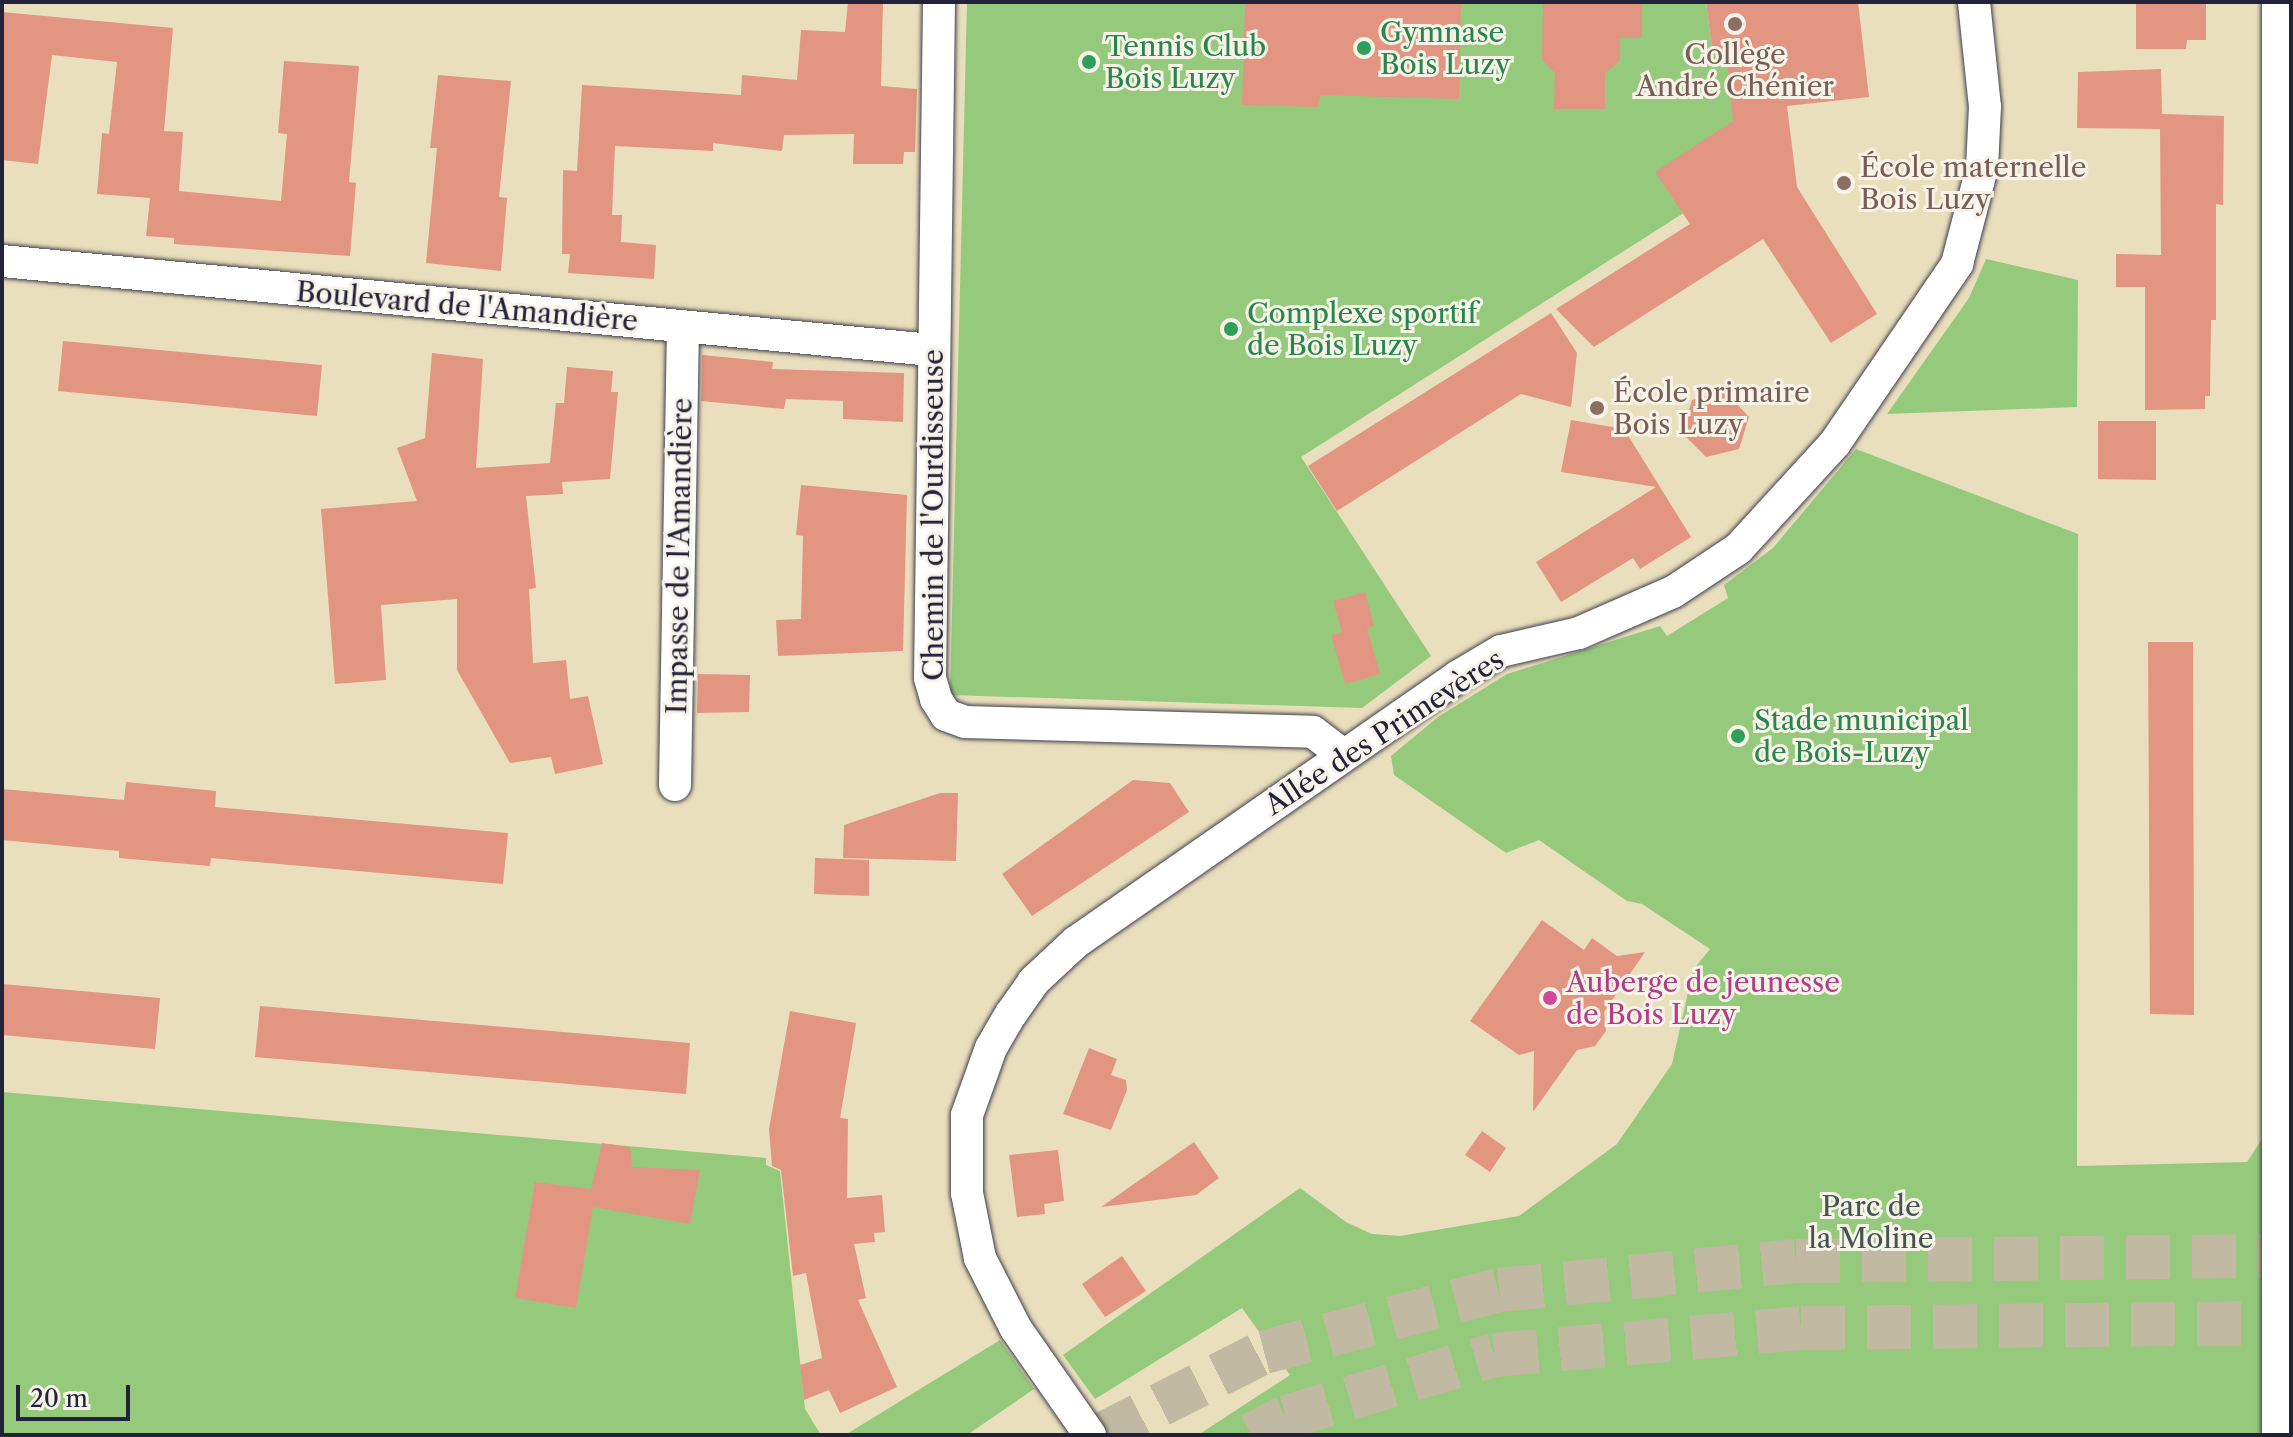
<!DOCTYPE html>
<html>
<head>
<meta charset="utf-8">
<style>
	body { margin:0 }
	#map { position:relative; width:2293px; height:1437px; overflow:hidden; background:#e9dfbc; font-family:"Libre Caslon Text",serif }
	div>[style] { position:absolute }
	.green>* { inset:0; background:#95ca7c }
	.building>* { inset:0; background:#e29581 }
	.motorway-tunnel>* { height:44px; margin-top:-22px; transform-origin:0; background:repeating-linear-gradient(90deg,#c1b9a2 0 44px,transparent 0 66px) }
	.roads { filter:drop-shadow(0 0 2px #403e4e) drop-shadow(0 0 2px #403e4e) }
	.minor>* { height:32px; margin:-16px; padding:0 16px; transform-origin:16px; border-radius:16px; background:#fff }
	.dots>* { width:22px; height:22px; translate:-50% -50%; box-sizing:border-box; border:4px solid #f7f3e8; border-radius:50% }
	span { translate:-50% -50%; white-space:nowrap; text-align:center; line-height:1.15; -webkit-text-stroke:6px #f7f3e8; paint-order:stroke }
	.leisure-label { font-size:28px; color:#27864d }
	.left { translate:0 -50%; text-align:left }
	.education-label { font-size:28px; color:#785e54 }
	.street-label { font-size:28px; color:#22223b }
	.hotel-label { font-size:28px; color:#b23c85 }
	.park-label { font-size:28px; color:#44544e }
	.frame { position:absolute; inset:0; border:4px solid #22223b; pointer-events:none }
	.scale { position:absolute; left:16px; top:1385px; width:114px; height:36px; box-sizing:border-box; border:4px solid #22223b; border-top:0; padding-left:10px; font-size:24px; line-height:28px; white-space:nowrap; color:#22223b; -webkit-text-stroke:6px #f7f3e8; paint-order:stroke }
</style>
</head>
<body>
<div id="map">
	<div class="green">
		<i style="clip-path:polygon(967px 2px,1706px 2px,1712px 50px,1725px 49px,1742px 191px,1718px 191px,1301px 457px,1431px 656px,1362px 708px,950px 695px)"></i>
		<i style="clip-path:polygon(1986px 259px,2078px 280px,2077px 407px,1887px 414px,1969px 298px)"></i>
		<i style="clip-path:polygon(1856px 449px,2078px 534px,2077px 1166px,2247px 1162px,2291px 1094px,2291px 1435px,1198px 1435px,1290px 1375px,1242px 1308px,1095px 1399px,1063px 1355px,1300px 1188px,1346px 1222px,1372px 1234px,1400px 1236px,1519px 1216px,1617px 1144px,1672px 1064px,1693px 970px,1710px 949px,1642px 904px,1627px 901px,1539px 840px,1506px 853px,1394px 775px,1391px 756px,1438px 717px,1507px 674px,1660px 626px,1667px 636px,1728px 598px,1724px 585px,1773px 548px)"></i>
		<i style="clip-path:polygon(2px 1092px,766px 1158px,766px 1165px,780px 1171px,805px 1409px,821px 1435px,2px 1435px)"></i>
		<i style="clip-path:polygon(1000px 1340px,1034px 1389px,967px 1435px,845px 1435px)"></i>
	</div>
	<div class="building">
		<i style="clip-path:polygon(848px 2px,883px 2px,881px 86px,917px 89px,915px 152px,904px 152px,903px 164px,853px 164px,854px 134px,784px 135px,782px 151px,713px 143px,713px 151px,615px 146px,612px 215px,622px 215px,621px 242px,656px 245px,654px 279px,568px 273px,570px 254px,562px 254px,563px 170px,577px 171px,582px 85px,741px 95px,742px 75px,797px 80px,801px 30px,845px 32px)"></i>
		<i style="clip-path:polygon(1245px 2px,1461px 2px,1459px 99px,1320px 95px,1318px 107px,1242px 105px)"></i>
		<i style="clip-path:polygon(1543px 2px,1642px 2px,1642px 38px,1620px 38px,1620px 61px,1605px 73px,1605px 109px,1554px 109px,1555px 73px,1542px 60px)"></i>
		<i style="clip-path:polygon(1706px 2px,1858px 2px,1869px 97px,1787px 106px,1797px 187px,1877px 314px,1831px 343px,1763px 239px,1594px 347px,1556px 309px,1690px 224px,1655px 172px,1733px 121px,1725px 49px,1712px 50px)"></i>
		<i style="clip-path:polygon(2136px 2px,2206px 2px,2206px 40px,2187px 40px,2186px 49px,2136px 49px)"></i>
		<i style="clip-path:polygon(2px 12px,173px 28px,164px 131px,183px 132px,179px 191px,281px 201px,287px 134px,278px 133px,284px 61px,359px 66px,349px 182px,356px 183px,350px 256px,174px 244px,174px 238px,146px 236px,150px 198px,97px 194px,102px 133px,109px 134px,117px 62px,52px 55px,38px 164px,2px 160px)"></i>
		<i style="clip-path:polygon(2161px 69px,2162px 114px,2224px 116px,2223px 205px,2216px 204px,2216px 320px,2211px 320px,2210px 396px,2205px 396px,2205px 409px,2145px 410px,2145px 287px,2116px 287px,2116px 254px,2161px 255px,2160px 129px,2077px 128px,2078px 72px)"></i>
		<i style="clip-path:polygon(438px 75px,511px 81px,499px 197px,507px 198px,501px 271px,426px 263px,437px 148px,430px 148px)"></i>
		<i style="clip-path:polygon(1551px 313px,1577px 353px,1571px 407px,1521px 394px,1337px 511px,1308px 466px)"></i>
		<i style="clip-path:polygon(63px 341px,322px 365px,317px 416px,58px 391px)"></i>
		<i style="clip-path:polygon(432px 353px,483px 359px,476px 468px,550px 463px,556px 403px,564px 403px,567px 367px,613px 371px,611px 392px,618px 392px,610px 479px,562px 482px,563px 494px,526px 496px,536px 588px,529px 589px,533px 663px,566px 660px,570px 699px,588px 696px,603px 764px,555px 774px,551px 757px,510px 763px,457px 670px,457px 599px,381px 605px,386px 680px,335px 684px,321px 509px,417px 501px,397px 448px,425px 438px)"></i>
		<i style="clip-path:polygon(702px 355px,773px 362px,772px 369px,904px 373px,903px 422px,843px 419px,843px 401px,786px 399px,784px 409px,701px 401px)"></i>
		<i style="clip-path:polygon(1725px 391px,1749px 417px,1739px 449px,1706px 457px,1682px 433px,1692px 400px)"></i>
		<i style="clip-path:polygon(1571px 420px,1624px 429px,1691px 537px,1640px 569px,1633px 558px,1561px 602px,1536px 562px,1656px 487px,1561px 472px)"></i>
		<i style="clip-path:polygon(2098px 421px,2156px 421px,2156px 480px,2098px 479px)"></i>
		<i style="clip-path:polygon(801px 485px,907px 495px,903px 651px,778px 656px,776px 620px,801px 619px,803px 536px,796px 535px)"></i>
		<i style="clip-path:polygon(1365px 592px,1374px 626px,1367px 628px,1380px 674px,1345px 684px,1331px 635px,1342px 632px,1333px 601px)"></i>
		<i style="clip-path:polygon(2148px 642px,2193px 642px,2194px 1015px,2150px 1014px)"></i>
		<i style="clip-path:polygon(698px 674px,750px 675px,749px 712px,697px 713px)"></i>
		<i style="clip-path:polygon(1133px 780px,1170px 783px,1189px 812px,1032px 916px,1002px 874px)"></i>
		<i style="clip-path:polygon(126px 782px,216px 791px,215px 807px,508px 833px,503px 884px,211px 858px,210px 866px,119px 858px,119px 851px,2px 840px,2px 789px,124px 800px)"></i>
		<i style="clip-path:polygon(940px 793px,958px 793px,956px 861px,843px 858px,844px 825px)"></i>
		<i style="clip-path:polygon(815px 858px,869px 860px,869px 896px,814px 894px)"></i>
		<i style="clip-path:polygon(1542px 920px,1584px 950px,1592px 938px,1617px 956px,1645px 952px,1604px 1012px,1606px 1031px,1595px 1046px,1577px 1050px,1533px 1112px,1534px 1051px,1519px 1055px,1470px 1021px)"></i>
		<i style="clip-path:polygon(2px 984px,160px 998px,155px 1049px,2px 1035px)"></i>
		<i style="clip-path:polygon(260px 1006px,690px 1043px,686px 1094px,255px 1057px)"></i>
		<i style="clip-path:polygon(790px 1011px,856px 1023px,840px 1118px,848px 1119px,847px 1198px,882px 1195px,885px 1232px,874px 1233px,875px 1242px,854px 1244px,866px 1298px,858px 1300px,897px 1387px,840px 1413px,829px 1390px,804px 1400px,800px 1365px,822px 1358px,806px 1273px,793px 1276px,781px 1170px,772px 1166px,769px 1129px)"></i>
		<i style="clip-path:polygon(1089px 1048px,1117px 1059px,1111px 1075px,1126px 1080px,1127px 1090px,1111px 1130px,1063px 1114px)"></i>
		<i style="clip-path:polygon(1482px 1131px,1506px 1148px,1490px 1172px,1465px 1155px)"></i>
		<i style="clip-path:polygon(1194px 1142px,1219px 1178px,1196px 1195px,1101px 1207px)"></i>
		<i style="clip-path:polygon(602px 1143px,630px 1147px,632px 1167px,700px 1170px,690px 1224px,593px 1207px,576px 1308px,515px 1298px,535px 1182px,591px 1189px)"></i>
		<i style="clip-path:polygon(1058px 1150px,1064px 1201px,1044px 1204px,1045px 1214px,1017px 1217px,1009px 1155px)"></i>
		<i style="clip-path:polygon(1122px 1256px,1146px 1291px,1105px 1317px,1082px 1284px)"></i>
	</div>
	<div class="motorway-tunnel">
		<i style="left:1101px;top:1435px;width:183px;rotate:-27deg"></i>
		<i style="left:1264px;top:1352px;width:243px;rotate:-14.8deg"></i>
		<i style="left:1499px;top:1290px;width:298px;rotate:-5.6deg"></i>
		<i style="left:1796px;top:1261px;width:495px;rotate:-0.6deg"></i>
		<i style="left:1251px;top:1435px;width:39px;rotate:-27deg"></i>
		<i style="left:1286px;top:1417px;width:217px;rotate:-16.6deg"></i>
		<i style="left:1494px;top:1355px;width:308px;rotate:-5deg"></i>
		<i style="left:1801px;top:1328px;width:490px;rotate:-0.6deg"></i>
	</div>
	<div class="roads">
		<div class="minor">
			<i style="left:939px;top:2px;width:676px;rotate:90.76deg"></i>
			<i style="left:930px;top:678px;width:22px;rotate:74deg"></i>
			<i style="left:936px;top:699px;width:19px;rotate:58deg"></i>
			<i style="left:946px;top:715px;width:20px;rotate:20deg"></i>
			<i style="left:965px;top:722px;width:348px;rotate:1.6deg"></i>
			<i style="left:1313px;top:732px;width:36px;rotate:37deg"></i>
			<i style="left:2px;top:261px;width:934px;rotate:5.47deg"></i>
			<i style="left:675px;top:785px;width:458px;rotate:-89deg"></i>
			<i style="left:1090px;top:1435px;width:129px;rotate:-124.9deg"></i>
			<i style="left:1016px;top:1329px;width:80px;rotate:-116.9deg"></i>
			<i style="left:980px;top:1258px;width:66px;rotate:-101.3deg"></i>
			<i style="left:967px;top:1193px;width:78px;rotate:-90deg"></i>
			<i style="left:967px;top:1115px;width:71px;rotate:-70.3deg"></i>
			<i style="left:991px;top:1048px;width:39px;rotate:-60deg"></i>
			<i style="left:1011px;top:1014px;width:39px;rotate:-55deg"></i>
			<i style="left:1033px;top:982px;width:59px;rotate:-42.9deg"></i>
			<i style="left:1076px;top:942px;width:464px;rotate:-34.8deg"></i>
			<i style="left:1457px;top:677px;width:51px;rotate:-30.6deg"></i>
			<i style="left:1501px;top:651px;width:80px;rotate:-13deg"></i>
			<i style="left:1579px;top:633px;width:103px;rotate:-23.6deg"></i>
			<i style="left:1673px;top:592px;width:78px;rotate:-33.5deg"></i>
			<i style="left:1738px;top:549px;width:144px;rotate:-47.5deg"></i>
			<i style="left:1835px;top:443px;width:217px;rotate:-55.7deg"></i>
			<i style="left:1957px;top:264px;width:99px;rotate:-75.4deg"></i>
			<i style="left:1982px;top:168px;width:61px;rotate:-87.2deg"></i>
			<i style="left:1985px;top:107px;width:106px;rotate:-96deg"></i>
			<i style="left:2278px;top:1435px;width:1433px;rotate:-90deg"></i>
		</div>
	</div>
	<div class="dots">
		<i style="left:1735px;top:24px;background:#8d6e63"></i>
		<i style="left:1364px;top:48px;background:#2e9e5b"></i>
		<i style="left:1089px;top:62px;background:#2e9e5b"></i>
		<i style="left:1844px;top:183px;background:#8d6e63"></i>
		<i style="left:1231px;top:329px;background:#2e9e5b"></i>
		<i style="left:1597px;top:408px;background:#8d6e63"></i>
		<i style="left:1738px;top:736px;background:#2e9e5b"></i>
		<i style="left:1550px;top:998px;background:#d1479c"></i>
	</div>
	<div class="leisure-label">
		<span class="left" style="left:1380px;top:48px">Gymnase<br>Bois Luzy</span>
		<span class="left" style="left:1105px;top:62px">Tennis Club<br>Bois Luzy</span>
		<span class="left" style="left:1247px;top:329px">Complexe sportif<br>de Bois Luzy</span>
		<span class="left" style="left:1754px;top:736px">Stade municipal<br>de Bois-Luzy</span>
	</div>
	<div class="education-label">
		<span style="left:1735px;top:70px">Collège<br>André Chénier</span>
		<span class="left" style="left:1860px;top:183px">École maternelle<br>Bois Luzy</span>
		<span class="left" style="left:1613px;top:408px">École primaire<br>Bois Luzy</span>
	</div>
	<div class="street-label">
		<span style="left:467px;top:306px;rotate:5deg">Boulevard de l'Amandière</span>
		<span style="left:933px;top:515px;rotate:-90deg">Chemin de l'Ourdisseuse</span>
		<span style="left:679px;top:556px;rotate:-89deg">Impasse de l'Amandière</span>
		<span style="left:1384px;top:732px;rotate:-33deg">Allée des Primevères</span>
	</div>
	<div class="hotel-label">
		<span class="left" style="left:1566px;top:998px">Auberge de jeunesse<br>de Bois Luzy</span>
	</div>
	<div class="park-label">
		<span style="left:1871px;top:1222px">Parc de<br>la Moline</span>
	</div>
	<div class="frame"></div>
	<div class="scale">20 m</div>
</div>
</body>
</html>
